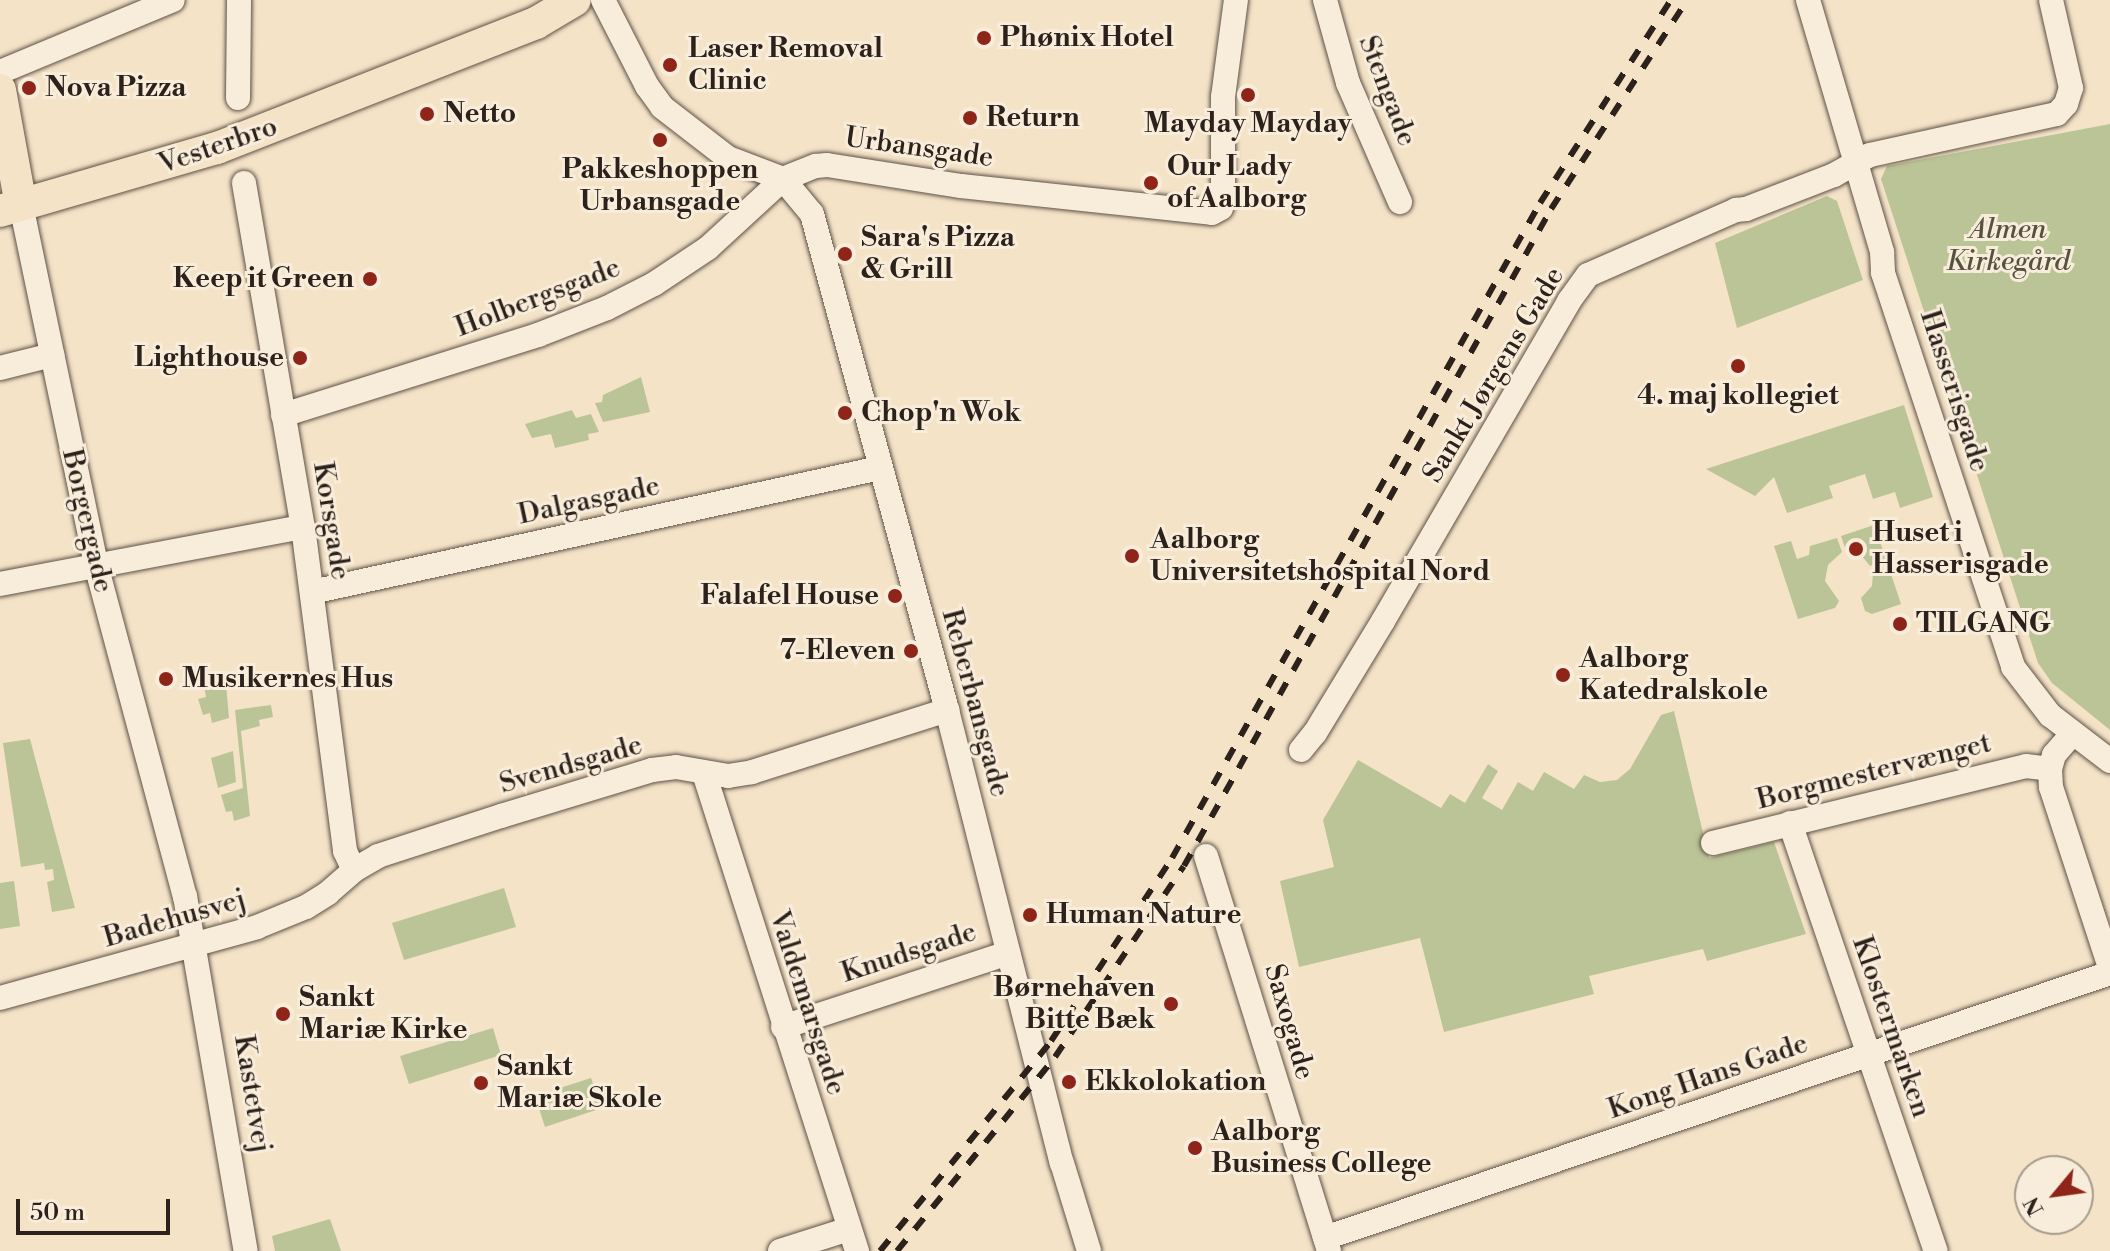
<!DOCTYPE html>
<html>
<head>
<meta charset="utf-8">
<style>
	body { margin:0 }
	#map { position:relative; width:2110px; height:1251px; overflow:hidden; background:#f5e3c8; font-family:"Libre Bodoni",serif }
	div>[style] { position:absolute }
	.green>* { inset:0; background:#bbc496 }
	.roads { filter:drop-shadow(0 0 2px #5e5246) drop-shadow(0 0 2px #5e5246) }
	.minor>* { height:24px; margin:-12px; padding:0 12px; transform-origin:12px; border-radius:12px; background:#f8eddb }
	.major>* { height:32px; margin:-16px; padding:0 16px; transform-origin:16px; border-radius:16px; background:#f5e3c8 }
	.rail>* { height:6px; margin-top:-3px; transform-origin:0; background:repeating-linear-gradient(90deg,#2c211b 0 14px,transparent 0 28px) }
	.dots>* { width:22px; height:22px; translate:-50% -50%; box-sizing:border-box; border:4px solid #f8eddb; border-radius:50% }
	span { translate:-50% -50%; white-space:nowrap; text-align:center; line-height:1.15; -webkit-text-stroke:6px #f8eddb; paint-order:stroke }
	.poi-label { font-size:28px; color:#2c211b; font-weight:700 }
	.left { translate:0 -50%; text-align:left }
	.right { translate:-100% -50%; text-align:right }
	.street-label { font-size:28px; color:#2c211b }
	.park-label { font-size:28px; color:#575240; font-style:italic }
	.north { position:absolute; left:2014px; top:1155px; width:80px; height:80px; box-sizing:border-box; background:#f8eddb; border:2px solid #a69b8e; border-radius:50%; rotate:241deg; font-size:22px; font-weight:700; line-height:32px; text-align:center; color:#2c211b }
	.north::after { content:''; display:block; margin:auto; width:28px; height:36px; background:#8f2418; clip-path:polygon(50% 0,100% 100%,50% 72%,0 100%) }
	.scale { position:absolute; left:16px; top:1199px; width:154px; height:36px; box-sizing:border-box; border:4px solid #2c211b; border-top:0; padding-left:10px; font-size:24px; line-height:28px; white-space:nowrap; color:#2c211b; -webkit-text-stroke:6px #f8eddb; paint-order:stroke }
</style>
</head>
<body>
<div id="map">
	<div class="green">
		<i style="clip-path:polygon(2110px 124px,2110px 730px,2052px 683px,2038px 663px,1881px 179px,1887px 166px)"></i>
		<i style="clip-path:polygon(1827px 196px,1837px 201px,1863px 280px,1737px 328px,1715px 243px)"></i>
		<i style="clip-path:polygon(641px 377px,650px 412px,603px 422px,595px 403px,602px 402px,603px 395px)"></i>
		<i style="clip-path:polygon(1904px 405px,1933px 497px,1900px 508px,1895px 492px,1873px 499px,1865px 474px,1829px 486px,1833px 498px,1787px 513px,1774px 477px,1755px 496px,1706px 469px)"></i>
		<i style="clip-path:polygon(572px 410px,576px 418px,591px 414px,599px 432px,588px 434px,589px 440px,555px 448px,551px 434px,532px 438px,525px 424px)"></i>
		<i style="clip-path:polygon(1874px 525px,1886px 559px,1870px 566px,1861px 555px,1846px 551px,1841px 536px)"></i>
		<i style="clip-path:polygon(1837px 538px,1842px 552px,1828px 565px,1825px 581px,1839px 601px,1835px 608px,1798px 619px,1774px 546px,1791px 541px,1797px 559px,1809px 555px,1810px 546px)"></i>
		<i style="clip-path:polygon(1889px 568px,1901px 604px,1872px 614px,1865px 611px,1861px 598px,1872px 586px,1873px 573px)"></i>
		<i style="clip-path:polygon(226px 684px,229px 718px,212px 723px,210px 713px,203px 715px,198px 699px,206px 697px,204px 686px)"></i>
		<i style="clip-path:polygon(271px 705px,273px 717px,259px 720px,260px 726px,241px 731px,250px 816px,234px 821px,232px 811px,226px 812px,221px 795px,243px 788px,235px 710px)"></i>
		<i style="clip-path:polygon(1674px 711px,1709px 858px,1774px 842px,1806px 934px,1707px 961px,1703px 949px,1589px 976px,1594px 994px,1444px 1032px,1420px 938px,1299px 967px,1280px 881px,1334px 867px,1323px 820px,1358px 760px,1441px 808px,1450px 794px,1465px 803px,1488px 764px,1498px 771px,1482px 798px,1502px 810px,1518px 782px,1533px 791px,1544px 772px,1574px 789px,1584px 775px,1600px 782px,1617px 780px,1630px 769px,1661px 715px)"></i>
		<i style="clip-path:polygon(30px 739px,65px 870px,75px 908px,52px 912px,47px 882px,54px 880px,53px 869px,45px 870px,44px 863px,21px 867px,3px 743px)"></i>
		<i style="clip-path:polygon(233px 751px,236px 782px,218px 788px,211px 758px)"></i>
		<i style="clip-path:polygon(14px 881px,20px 926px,0 929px,0 883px)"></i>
		<i style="clip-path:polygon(504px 888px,516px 927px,404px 960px,392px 923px)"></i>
		<i style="clip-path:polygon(493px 1028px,501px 1055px,409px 1084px,400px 1056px)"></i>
		<i style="clip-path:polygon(591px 1078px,602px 1108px,545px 1127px,535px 1096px)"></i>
		<i style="clip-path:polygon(330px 1219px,341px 1251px,275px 1251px,272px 1236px)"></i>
	</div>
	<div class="roads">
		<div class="minor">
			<i style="left:603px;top:0;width:97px;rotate:62.9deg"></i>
			<i style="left:647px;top:86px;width:26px;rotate:54deg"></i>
			<i style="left:662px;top:107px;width:83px;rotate:37.7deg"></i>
			<i style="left:728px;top:158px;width:59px;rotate:20.9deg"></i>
			<i style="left:783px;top:179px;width:35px;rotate:-22deg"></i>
			<i style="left:816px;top:166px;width:11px;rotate:-5deg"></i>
			<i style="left:827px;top:165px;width:136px;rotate:8.9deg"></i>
			<i style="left:961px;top:186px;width:252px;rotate:6.1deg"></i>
			<i style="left:1212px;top:213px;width:10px;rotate:-29deg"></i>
			<i style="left:1221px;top:208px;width:6px;rotate:-72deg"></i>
			<i style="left:1223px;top:202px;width:105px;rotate:-90deg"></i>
			<i style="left:1223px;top:97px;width:98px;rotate:-82.4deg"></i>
			<i style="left:1325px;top:0;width:86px;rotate:74.5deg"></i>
			<i style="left:1348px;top:83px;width:130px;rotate:66.4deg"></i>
			<i style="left:1808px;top:0;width:263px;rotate:73.6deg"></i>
			<i style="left:1882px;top:252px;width:21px;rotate:87deg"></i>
			<i style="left:1883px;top:273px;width:415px;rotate:71.7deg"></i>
			<i style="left:2013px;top:667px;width:61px;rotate:52.4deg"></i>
			<i style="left:2050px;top:715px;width:76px;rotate:37.5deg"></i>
			<i style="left:0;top:72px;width:187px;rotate:-22.6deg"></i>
			<i style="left:238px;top:98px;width:98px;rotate:-89.4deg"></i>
			<i style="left:244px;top:183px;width:349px;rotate:80.3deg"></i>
			<i style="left:303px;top:527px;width:327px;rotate:82.6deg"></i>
			<i style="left:345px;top:851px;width:21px;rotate:65deg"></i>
			<i style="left:21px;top:205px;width:368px;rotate:78.2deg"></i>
			<i style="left:96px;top:565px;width:343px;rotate:75deg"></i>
			<i style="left:185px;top:896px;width:360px;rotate:80.3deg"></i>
			<i style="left:0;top:368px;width:54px;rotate:-14deg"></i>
			<i style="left:283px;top:415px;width:267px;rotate:-17.4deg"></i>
			<i style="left:538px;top:335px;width:74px;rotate:-21.4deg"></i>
			<i style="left:607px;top:308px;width:53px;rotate:-27.1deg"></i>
			<i style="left:654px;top:284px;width:65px;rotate:-33.7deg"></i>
			<i style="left:708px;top:248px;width:102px;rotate:-42.6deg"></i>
			<i style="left:783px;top:179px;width:45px;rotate:50.4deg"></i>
			<i style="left:812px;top:214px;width:514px;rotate:74.77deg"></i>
			<i style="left:947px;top:710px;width:467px;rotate:75.8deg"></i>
			<i style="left:1062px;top:1163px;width:92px;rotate:72.9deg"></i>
			<i style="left:0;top:584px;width:308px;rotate:-10.7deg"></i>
			<i style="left:312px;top:592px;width:581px;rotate:-12.32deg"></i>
			<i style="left:2073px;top:733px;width:29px;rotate:131deg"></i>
			<i style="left:2054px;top:755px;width:15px;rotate:106deg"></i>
			<i style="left:2050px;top:769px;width:18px;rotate:87deg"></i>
			<i style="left:2051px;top:787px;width:190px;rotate:71.9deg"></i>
			<i style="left:1301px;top:750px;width:22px;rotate:-51deg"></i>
			<i style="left:1315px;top:733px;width:131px;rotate:-58.7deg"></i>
			<i style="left:1383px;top:621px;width:370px;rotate:-59.8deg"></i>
			<i style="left:1569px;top:301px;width:32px;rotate:-54deg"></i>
			<i style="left:1588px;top:275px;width:162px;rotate:-23.7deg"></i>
			<i style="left:1736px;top:210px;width:10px;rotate:-6deg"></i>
			<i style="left:1746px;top:209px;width:94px;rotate:-21.1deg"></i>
			<i style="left:1834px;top:175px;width:41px;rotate:-29.1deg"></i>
			<i style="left:1870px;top:155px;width:191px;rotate:-12.4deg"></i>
			<i style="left:2057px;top:114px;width:13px;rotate:-48deg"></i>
			<i style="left:2066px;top:104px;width:17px;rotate:-73deg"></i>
			<i style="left:2071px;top:88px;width:90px;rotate:-102.8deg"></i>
			<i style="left:704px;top:773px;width:502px;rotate:72.25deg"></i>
			<i style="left:1790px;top:823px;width:452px;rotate:71.2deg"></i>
			<i style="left:1713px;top:843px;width:322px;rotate:-13.8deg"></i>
			<i style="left:2026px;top:766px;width:24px;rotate:7deg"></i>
			<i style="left:1206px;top:856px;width:414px;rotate:72.7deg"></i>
			<i style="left:0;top:998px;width:267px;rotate:-15.4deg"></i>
			<i style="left:257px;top:927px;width:53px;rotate:-22.2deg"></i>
			<i style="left:306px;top:907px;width:26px;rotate:-32deg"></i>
			<i style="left:328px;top:893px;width:35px;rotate:-41deg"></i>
			<i style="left:354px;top:870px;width:28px;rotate:-30deg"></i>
			<i style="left:378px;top:856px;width:129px;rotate:-18deg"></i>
			<i style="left:501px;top:816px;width:158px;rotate:-16.9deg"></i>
			<i style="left:652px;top:770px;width:24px;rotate:-7deg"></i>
			<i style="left:676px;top:767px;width:53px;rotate:9.8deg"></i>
			<i style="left:728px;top:776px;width:24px;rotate:-9deg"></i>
			<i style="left:752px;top:772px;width:205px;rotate:-17.6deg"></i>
			<i style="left:783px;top:1027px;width:237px;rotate:-18.2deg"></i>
			<i style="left:1325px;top:1238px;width:829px;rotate:-18.65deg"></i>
			<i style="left:780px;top:1251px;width:72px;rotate:-17.7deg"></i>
		</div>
		<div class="major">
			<i style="left:0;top:90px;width:117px;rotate:79.7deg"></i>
			<i style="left:0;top:211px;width:226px;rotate:-16.2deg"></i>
			<i style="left:217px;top:148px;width:343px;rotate:-21.4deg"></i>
			<i style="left:536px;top:23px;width:45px;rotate:-30.5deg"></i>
		</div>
	</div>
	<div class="rail">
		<i style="left:880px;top:1251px;width:271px;rotate:-50.8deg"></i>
		<i style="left:1051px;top:1041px;width:219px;rotate:-56.5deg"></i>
		<i style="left:1172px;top:858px;width:751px;rotate:-60.67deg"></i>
		<i style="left:1540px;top:203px;width:242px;rotate:-57.2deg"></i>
		<i style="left:897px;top:1251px;width:250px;rotate:-50.8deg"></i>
		<i style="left:1055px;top:1057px;width:230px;rotate:-56deg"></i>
		<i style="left:1184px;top:866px;width:753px;rotate:-60.81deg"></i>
		<i style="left:1551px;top:209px;width:249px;rotate:-56.9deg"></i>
	</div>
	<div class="dots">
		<i style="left:984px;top:38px;background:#8f2418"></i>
		<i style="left:670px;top:65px;background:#8f2418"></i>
		<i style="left:29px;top:88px;background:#8f2418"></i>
		<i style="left:1248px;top:95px;background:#8f2418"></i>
		<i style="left:427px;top:114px;background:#8f2418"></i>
		<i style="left:970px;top:118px;background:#8f2418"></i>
		<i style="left:660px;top:140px;background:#8f2418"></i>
		<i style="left:1151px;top:183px;background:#8f2418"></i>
		<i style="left:845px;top:254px;background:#8f2418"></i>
		<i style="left:370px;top:279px;background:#8f2418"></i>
		<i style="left:300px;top:358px;background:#8f2418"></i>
		<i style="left:1738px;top:366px;background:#8f2418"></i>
		<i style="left:845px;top:413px;background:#8f2418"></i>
		<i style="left:1856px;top:549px;background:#8f2418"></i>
		<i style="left:1132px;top:556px;background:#8f2418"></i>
		<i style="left:895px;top:596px;background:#8f2418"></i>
		<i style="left:1900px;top:624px;background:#8f2418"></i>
		<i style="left:911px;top:651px;background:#8f2418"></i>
		<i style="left:1563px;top:675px;background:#8f2418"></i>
		<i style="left:166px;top:679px;background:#8f2418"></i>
		<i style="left:1030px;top:915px;background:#8f2418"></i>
		<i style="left:1171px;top:1004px;background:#8f2418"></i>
		<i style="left:283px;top:1014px;background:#8f2418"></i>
		<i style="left:1069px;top:1082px;background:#8f2418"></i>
		<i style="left:481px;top:1083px;background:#8f2418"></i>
		<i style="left:1195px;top:1148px;background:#8f2418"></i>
	</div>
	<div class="poi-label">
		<span class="left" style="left:1000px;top:38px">Phønix Hotel</span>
		<span class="left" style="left:688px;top:65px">Laser Removal<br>Clinic</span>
		<span class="left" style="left:45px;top:88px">Nova Pizza</span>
		<span class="left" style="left:443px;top:114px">Netto</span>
		<span class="left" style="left:986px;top:118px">Return</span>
		<span style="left:1248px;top:124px">Mayday Mayday</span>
		<span class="left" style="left:1167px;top:183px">Our Lady<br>of Aalborg</span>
		<span style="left:660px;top:186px">Pakkeshoppen<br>Urbansgade</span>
		<span class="left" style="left:861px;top:254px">Sara's Pizza<br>&amp; Grill</span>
		<span class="right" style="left:354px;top:279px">Keep it Green</span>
		<span class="right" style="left:284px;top:358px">Lighthouse</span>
		<span style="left:1738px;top:396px">4. maj kollegiet</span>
		<span class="left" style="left:861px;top:413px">Chop'n Wok</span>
		<span class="left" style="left:1872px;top:549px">Huset i<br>Hasserisgade</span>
		<span class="left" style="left:1150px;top:556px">Aalborg<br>Universitetshospital Nord</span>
		<span class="right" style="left:879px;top:596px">Falafel House</span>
		<span class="left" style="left:1916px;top:624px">TILGANG</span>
		<span class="right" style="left:895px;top:651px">7-Eleven</span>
		<span class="left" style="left:1579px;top:675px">Aalborg<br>Katedralskole</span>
		<span class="left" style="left:182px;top:679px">Musikernes Hus</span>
		<span class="left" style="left:1046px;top:915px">Human Nature</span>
		<span class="right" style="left:1155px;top:1004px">Børnehaven<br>Bitte Bæk</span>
		<span class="left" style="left:299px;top:1014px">Sankt<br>Mariæ Kirke</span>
		<span class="left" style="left:497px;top:1083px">Sankt<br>Mariæ Skole</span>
		<span class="left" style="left:1085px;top:1082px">Ekkolokation</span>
		<span class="left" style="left:1211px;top:1148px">Aalborg<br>Business College</span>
	</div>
	<div class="street-label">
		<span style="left:1387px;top:91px;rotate:69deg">Stengade</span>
		<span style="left:218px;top:146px;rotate:-19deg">Vesterbro</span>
		<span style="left:919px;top:148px;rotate:8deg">Urbansgade</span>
		<span style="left:538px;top:298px;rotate:-21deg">Holbergsgade</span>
		<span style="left:1494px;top:375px;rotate:-59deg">Sankt Jørgens Gade</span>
		<span style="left:1954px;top:391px;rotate:72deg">Hasserisgade</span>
		<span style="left:589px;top:501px;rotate:-12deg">Dalgasgade</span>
		<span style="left:87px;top:521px;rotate:77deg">Borgergade</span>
		<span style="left:331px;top:521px;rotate:81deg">Korsgade</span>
		<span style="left:975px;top:703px;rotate:75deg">Reberbansgade</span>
		<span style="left:571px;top:765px;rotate:-16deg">Svendsgade</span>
		<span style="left:1874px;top:772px;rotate:-14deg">Borgmestervænget</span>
		<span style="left:175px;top:919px;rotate:-16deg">Badehusvej</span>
		<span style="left:909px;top:953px;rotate:-18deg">Knudsgade</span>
		<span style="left:807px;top:1003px;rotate:72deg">Valdemarsgade</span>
		<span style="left:1289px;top:1022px;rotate:74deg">Saxogade</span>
		<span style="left:1891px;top:1027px;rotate:71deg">Klostermarken</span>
		<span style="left:1708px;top:1077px;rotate:-19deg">Kong Hans Gade</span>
		<span style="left:252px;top:1094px;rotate:81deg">Kastetvej</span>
	</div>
	<div class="park-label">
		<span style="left:2008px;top:246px">Almen<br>Kirkegård</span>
	</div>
	<div class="north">N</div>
	<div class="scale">50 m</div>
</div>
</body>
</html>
